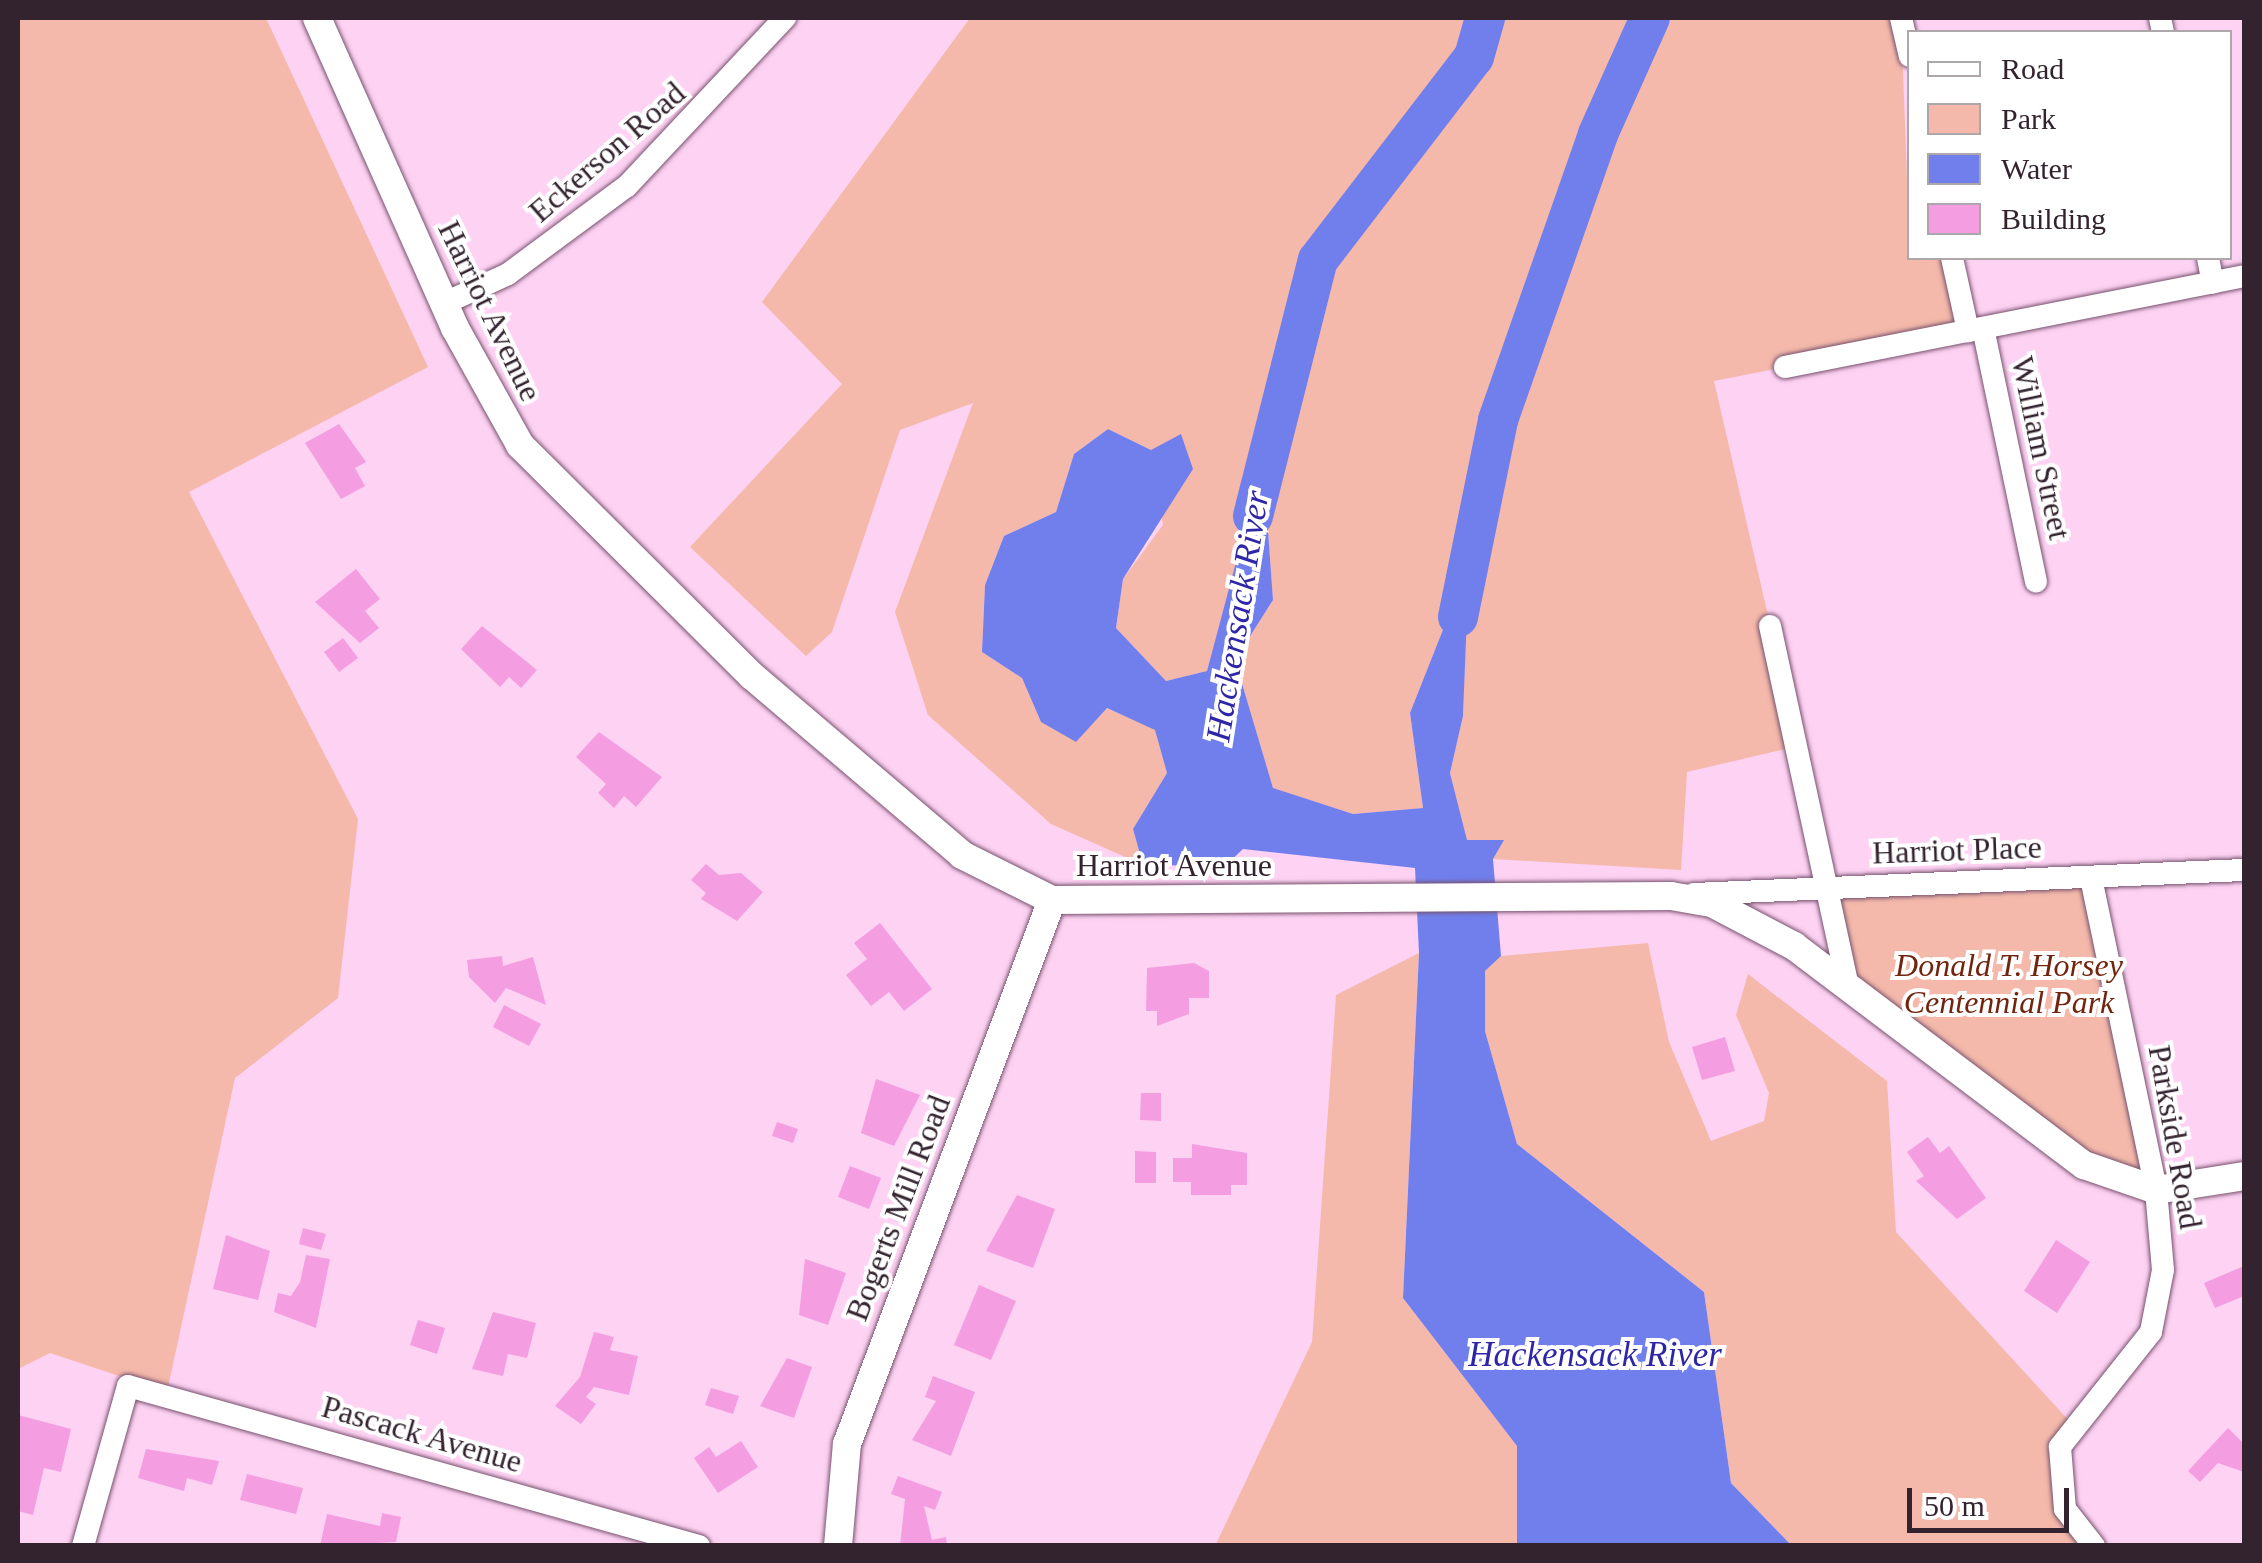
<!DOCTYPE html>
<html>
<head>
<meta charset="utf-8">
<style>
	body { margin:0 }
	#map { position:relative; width:2262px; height:1563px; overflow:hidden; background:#fed2f3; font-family:"Times New Roman",serif }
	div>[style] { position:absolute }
	.green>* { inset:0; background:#f4b9aa }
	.water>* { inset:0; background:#717fed }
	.river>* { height:40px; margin:-20px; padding:0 20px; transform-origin:20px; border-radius:20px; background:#717fed }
	.building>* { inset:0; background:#f49ee1 }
	.roads { filter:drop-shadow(0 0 2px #77526e) drop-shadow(0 0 2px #77526e) }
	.minor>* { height:22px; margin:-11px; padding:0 11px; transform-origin:11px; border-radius:11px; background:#fff }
	.tertiary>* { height:28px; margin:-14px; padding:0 14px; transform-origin:14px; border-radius:14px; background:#fff }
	span { translate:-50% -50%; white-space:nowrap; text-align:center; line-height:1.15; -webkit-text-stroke:8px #fff; paint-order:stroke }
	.street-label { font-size:32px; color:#33232f }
	.park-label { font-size:32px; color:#73240f; font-style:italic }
	.water-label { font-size:35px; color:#2f26a7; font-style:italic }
	.frame { position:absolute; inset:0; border:20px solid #33232f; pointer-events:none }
	.legend { position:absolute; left:1907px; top:30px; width:325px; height:230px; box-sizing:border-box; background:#fff; border:2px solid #ada7ac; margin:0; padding:12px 18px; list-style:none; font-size:30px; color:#33232f }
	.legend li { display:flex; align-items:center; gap:20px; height:50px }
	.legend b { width:50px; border:2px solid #ada7ac }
	.scale { position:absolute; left:1907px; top:1488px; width:162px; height:45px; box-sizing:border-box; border:5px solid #33232f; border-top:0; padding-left:12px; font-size:30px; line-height:35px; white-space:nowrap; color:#33232f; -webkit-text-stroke:8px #fff; paint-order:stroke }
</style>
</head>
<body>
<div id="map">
	<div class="green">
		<i style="clip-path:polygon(18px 18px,266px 18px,428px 367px,189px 492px,358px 819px,338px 998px,235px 1078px,167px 1392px,50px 1353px,18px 1369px)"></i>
		<i style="clip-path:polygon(970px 18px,1901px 18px,1910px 258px,1952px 258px,1968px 331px,1714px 381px,1798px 746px,1687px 772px,1681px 870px,1493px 859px,1503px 841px,1467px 841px,1450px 773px,1463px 716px,1468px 567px,1410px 713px,1423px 808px,1353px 814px,1273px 789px,1235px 660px,1273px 600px,1263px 466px,1207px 671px,1166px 681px,1116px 628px,1123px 579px,1163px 525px,1151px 450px,1108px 429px,1074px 454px,1056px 512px,1004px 536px,985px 585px,982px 652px,1022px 678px,1041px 722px,1106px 708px,1155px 729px,1167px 773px,1133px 829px,1143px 865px,1051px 824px,928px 715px,895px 612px,973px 403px,900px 430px,832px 632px,806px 656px,690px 547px,842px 384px,762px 302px)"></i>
		<i style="clip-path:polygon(2091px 878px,2156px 1190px,2126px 1182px,1849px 990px,1829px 887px)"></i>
		<i style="clip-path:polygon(1648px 943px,1669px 1042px,1711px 1141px,1764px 1121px,1769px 1093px,1736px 1015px,1748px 974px,1887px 1081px,1896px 1232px,2072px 1424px,2058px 1467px,2094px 1545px,1791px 1545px,1731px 1483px,1704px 1292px,1517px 1144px,1485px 1031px,1485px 971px,1501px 956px)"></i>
		<i style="clip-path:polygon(1419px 953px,1403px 1298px,1517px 1446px,1517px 1545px,1215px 1546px,1312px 1342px,1336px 995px)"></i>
	</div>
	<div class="water">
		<i style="clip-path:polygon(1108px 429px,1151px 450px,1181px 434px,1193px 469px,1123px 579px,1116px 628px,1166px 681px,1207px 671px,1263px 461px,1273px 600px,1235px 660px,1273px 788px,1353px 814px,1423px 808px,1410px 713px,1469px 564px,1463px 716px,1450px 773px,1467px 840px,1504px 840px,1493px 859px,1501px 956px,1485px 971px,1485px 1031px,1517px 1144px,1704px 1292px,1731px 1483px,1791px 1545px,1517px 1545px,1517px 1446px,1403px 1298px,1419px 953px,1415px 868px,1243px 849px,1225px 866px,1143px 865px,1133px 829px,1167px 773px,1155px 730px,1107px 708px,1076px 742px,1041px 722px,1022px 678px,982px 652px,985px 585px,1004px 536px,1056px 512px,1074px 454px)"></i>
	</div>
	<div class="river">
		<i style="left:1253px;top:516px;width:264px;rotate:-75.8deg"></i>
		<i style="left:1318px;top:260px;width:256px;rotate:-52.5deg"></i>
		<i style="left:1474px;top:57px;width:41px;rotate:-74.2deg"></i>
		<i style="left:1458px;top:617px;width:201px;rotate:-78.5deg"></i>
		<i style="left:1498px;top:420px;width:303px;rotate:-70.7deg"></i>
		<i style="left:1598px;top:134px;width:127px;rotate:-65.9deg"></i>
	</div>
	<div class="building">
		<i style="clip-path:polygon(339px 424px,366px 462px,355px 468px,365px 486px,341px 499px,305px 443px)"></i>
		<i style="clip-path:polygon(356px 569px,380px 599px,365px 611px,379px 628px,360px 643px,315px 602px)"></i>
		<i style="clip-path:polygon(482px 626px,537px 670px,521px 688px,509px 677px,500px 687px,461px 649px)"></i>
		<i style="clip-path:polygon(343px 638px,358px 658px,339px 672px,324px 652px)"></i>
		<i style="clip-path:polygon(599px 732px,662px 777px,636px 807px,624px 796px,614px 808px,598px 793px,606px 784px,576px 757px)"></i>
		<i style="clip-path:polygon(706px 864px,719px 875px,741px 873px,763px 892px,737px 921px,701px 899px,706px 893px,691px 880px)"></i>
		<i style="clip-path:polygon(880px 923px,932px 989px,904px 1011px,889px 992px,871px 1006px,846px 975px,867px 959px,854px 943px)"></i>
		<i style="clip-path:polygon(502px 956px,503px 966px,533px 957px,546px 1005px,506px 988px,495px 1003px,469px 977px,467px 960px)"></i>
		<i style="clip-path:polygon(1194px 963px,1209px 971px,1209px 998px,1189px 998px,1189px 1014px,1157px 1026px,1157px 1011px,1146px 1011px,1147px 968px)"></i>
		<i style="clip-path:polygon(504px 1005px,541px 1024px,529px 1046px,493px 1027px)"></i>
		<i style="clip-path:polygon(1725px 1037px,1735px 1071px,1702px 1080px,1692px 1047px)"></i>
		<i style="clip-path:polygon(876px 1079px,920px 1095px,894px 1146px,861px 1133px)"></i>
		<i style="clip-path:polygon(1141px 1093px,1161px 1093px,1161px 1121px,1140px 1120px)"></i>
		<i style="clip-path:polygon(777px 1122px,798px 1129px,793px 1143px,772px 1136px)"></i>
		<i style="clip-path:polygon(1928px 1137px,1940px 1153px,1949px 1146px,1986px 1198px,1957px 1219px,1916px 1181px,1924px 1176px,1907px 1152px)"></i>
		<i style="clip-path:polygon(1192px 1144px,1247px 1153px,1247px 1185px,1231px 1185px,1231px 1195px,1191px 1195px,1191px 1182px,1173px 1182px,1173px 1158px,1192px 1158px)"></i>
		<i style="clip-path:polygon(1135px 1151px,1156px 1152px,1156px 1183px,1135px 1183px)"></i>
		<i style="clip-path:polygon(850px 1166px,881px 1178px,869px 1209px,838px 1197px)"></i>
		<i style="clip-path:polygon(1017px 1195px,1055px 1209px,1033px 1268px,986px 1251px)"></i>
		<i style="clip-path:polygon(303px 1228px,326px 1234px,321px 1250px,299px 1244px)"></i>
		<i style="clip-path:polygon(226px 1235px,270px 1251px,258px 1300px,213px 1289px)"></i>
		<i style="clip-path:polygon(2056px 1240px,2090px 1262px,2057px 1313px,2024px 1291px)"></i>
		<i style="clip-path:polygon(306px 1255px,330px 1259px,316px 1328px,274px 1312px,278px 1293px,291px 1296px,300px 1282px)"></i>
		<i style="clip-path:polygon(805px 1259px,846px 1273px,828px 1325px,799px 1315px)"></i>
		<i style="clip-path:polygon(2244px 1266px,2244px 1296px,2215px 1308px,2204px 1283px)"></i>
		<i style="clip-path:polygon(979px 1285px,1016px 1301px,991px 1360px,954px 1345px)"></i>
		<i style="clip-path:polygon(493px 1312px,536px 1323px,527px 1358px,508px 1354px,503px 1376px,472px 1369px)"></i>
		<i style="clip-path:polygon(418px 1320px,445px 1328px,437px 1354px,410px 1345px)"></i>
		<i style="clip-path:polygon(594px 1332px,614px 1337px,610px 1350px,638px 1356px,629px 1395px,594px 1387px,586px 1397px,596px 1404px,581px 1424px,555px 1406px,580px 1377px)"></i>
		<i style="clip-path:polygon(787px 1358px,812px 1367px,794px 1418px,760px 1406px)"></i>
		<i style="clip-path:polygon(933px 1376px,975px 1392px,951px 1456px,912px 1440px,936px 1401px,925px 1397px)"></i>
		<i style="clip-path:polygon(711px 1388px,739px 1396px,733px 1414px,705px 1405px)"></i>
		<i style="clip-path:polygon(18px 1415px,71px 1429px,61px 1472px,44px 1468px,33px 1515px,18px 1511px)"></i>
		<i style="clip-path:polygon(2228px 1428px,2244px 1444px,2244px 1472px,2218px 1463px,2200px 1482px,2188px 1471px)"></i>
		<i style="clip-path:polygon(741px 1441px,758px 1467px,718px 1493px,694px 1458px,709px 1447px,716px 1457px)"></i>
		<i style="clip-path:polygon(146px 1449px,219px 1461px,212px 1485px,187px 1478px,184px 1491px,138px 1478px)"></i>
		<i style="clip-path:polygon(247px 1474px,303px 1488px,296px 1514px,240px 1500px)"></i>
		<i style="clip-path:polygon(898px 1476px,942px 1492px,935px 1510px,924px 1506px,932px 1540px,946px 1537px,947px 1546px,900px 1546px,905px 1499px,891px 1494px)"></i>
		<i style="clip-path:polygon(382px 1513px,401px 1517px,396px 1542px,320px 1546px,327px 1514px,380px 1526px)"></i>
	</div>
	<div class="roads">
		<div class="minor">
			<i style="left:1901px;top:18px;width:39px;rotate:77deg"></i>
			<i style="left:2160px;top:18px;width:14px;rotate:78deg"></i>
			<i style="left:1952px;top:258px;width:75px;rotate:77.6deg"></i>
			<i style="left:2208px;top:258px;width:25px;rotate:79deg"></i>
			<i style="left:445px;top:303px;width:69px;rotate:-24.7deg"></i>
			<i style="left:508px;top:274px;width:148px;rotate:-36.5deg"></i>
			<i style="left:627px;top:186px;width:231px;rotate:-46.8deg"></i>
			<i style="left:1983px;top:328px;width:259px;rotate:78.2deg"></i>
			<i style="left:1785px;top:367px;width:468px;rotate:-11.2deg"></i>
			<i style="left:1770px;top:626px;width:372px;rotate:77.8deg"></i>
			<i style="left:2091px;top:878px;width:319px;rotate:78.2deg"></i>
			<i style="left:2156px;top:1190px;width:80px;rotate:85deg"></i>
			<i style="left:2163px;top:1270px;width:63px;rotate:101deg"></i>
			<i style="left:2151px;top:1332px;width:147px;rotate:128.4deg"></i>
			<i style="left:2060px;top:1447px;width:62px;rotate:85.4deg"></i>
			<i style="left:2065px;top:1509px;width:47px;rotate:51.9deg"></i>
			<i style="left:1694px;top:894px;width:551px;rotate:-2.5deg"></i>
			<i style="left:83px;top:1546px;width:166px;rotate:-74.3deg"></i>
			<i style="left:128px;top:1386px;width:593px;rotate:15.65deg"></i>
		</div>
		<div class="tertiary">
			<i style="left:317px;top:18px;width:339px;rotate:66deg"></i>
			<i style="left:455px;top:328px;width:134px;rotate:60.9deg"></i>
			<i style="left:520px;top:445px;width:327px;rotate:44.9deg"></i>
			<i style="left:752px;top:676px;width:276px;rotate:40.4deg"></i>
			<i style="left:962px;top:855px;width:101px;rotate:26.6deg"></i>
			<i style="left:1052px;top:900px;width:619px;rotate:-0.37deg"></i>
			<i style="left:1671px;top:896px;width:42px;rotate:9.7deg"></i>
			<i style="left:1712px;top:903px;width:93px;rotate:27.7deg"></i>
			<i style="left:1794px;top:946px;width:363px;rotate:37.1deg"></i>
			<i style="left:2084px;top:1165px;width:76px;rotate:19.1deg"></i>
			<i style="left:2156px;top:1190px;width:89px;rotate:-9deg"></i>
			<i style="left:838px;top:1546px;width:102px;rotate:-85deg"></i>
			<i style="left:847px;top:1444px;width:581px;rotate:-69.35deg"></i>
		</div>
	</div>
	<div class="street-label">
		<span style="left:607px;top:152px;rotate:-41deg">Eckerson Road</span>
		<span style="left:490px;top:311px;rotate:64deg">Harriot Avenue</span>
		<span style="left:2041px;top:448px;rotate:78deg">William Street</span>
		<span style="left:1957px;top:850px;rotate:-2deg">Harriot Place</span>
		<span style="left:1174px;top:865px">Harriot Avenue</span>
		<span style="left:2175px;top:1137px;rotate:80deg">Parkside Road</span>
		<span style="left:898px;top:1208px;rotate:-69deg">Bogerts Mill Road</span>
		<span style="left:422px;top:1434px;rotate:16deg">Pascack Avenue</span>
	</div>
	<div class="park-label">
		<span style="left:2009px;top:984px">Donald T. Horsey<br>Centennial Park</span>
	</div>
	<div class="water-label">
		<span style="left:1238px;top:616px;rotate:-81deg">Hackensack River</span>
		<span style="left:1595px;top:1355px">Hackensack River</span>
	</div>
	<div class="frame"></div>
	<ul class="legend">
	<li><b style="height:12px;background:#fff"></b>Road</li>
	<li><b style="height:28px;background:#f4b9aa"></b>Park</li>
	<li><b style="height:28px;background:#717fed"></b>Water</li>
	<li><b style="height:28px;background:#f49ee1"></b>Building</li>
	</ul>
	<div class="scale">50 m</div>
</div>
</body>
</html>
